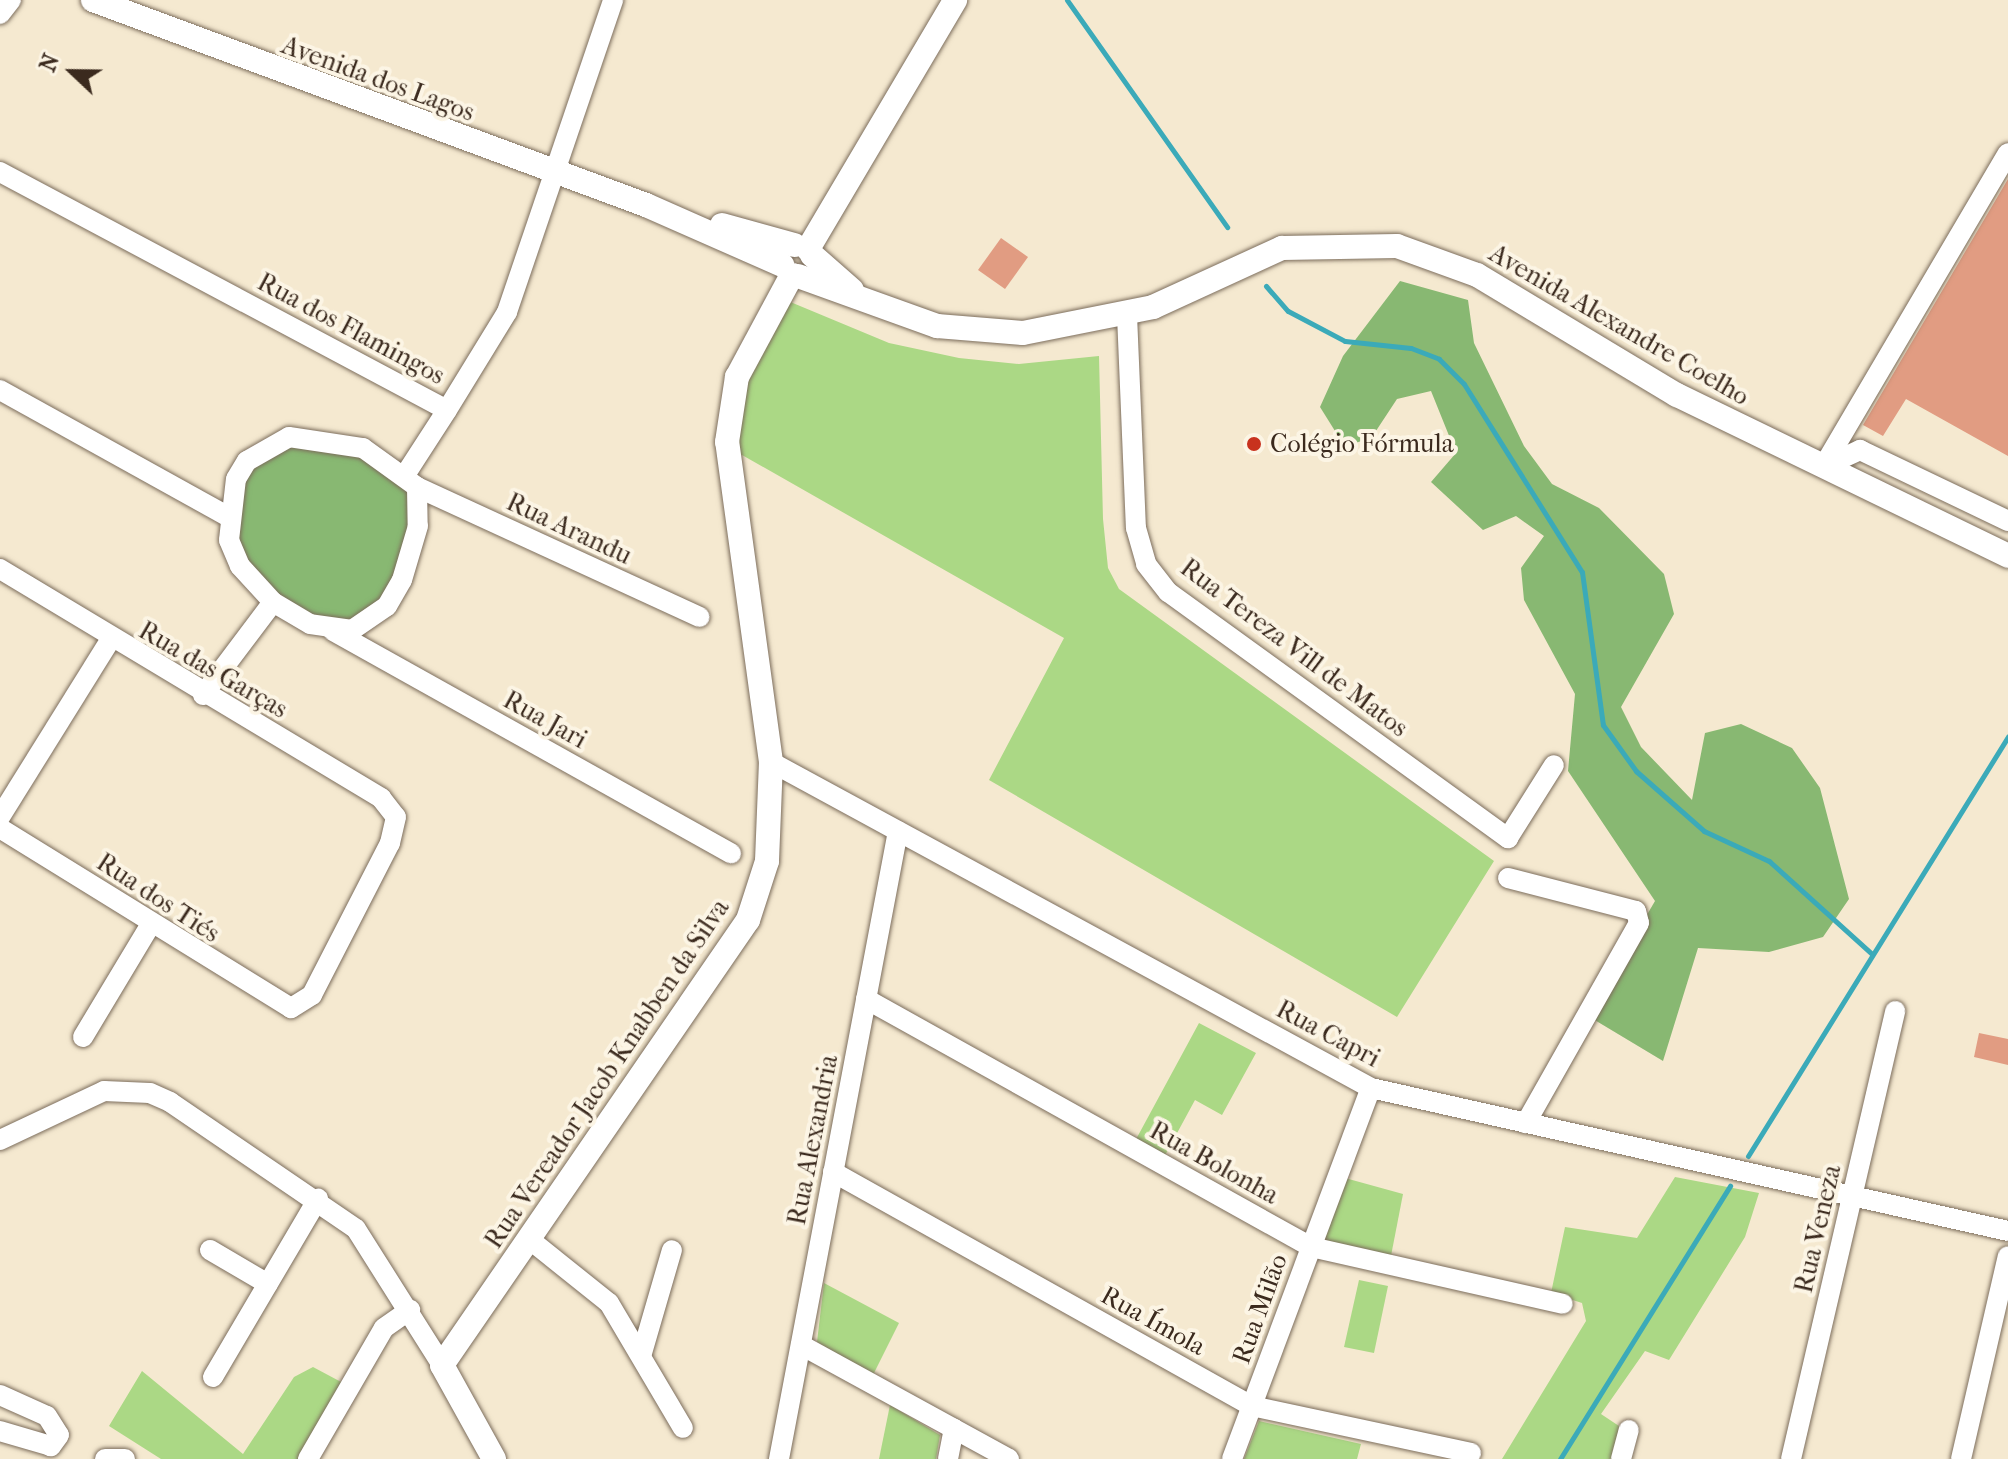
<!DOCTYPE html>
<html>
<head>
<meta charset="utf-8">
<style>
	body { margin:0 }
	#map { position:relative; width:2008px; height:1459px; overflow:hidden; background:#f5e9d0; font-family:"IM FELL French Canon",serif }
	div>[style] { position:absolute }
	.green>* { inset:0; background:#abd885 }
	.forest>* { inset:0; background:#88b872 }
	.stream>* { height:5px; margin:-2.5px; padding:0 2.5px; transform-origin:2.5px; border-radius:2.5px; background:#3baab9 }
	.building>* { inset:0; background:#e19c82 }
	.roads { filter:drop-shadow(0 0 2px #7c6d5c) drop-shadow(0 0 2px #7c6d5c) }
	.minor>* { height:20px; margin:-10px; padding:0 10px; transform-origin:10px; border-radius:10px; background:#fff }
	.major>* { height:24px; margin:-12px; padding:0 12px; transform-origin:12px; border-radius:12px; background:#fff }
	.dots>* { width:22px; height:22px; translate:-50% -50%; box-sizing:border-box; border:4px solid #fcf5e5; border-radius:50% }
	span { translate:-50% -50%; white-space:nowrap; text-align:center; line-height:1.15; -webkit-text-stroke:8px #fcf5e5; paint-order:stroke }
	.street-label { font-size:26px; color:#3b2a1e }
	.poi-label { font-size:26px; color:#3b2a1e }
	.left { translate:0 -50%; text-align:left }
	.north { position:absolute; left:32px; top:32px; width:80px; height:80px; -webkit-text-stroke:6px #fcf5e5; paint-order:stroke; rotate:292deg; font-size:22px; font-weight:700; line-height:32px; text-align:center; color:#3b2a1e }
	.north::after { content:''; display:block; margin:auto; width:28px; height:36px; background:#3b2a1e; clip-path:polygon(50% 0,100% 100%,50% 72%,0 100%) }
</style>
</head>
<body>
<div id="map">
	<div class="green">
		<i style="clip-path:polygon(788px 301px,889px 343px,959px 358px,1019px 364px,1099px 356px,1103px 519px,1108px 568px,1119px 589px,1494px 861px,1397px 1017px,989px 780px,1064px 638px,735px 451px,743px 379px)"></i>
		<i style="clip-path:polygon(1199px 1023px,1256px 1053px,1222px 1115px,1195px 1100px,1163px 1159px,1134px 1143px)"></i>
		<i style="clip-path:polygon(1675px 1177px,1759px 1193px,1745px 1237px,1669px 1360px,1645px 1351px,1601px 1414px,1619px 1426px,1614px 1459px,1502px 1459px,1586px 1321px,1582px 1303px,1551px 1293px,1565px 1227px,1637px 1238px)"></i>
		<i style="clip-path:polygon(1345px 1178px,1403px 1194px,1390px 1261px,1321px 1243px)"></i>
		<i style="clip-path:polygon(1359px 1280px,1388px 1286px,1374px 1353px,1344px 1347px)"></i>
		<i style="clip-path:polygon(824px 1283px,899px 1323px,873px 1375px,817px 1342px)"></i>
		<i style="clip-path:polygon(313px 1367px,343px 1383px,298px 1459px,161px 1459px,109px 1426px,142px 1371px,243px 1454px,294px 1377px)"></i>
		<i style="clip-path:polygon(890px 1405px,940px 1435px,936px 1459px,879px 1459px)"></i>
		<i style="clip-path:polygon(1259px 1421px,1361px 1444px,1357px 1459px,1244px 1459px)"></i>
	</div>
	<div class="forest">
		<i style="clip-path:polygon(1400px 281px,1468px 300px,1474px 343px,1524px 446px,1552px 484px,1599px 508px,1664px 574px,1674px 614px,1621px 707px,1641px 747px,1692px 800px,1705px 733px,1741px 724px,1792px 748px,1820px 788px,1849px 899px,1823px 937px,1769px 952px,1698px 948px,1663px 1061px,1588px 1016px,1655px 901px,1568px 771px,1575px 694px,1524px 600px,1521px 568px,1544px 536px,1516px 516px,1483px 530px,1431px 482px,1456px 453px,1431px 391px,1397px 399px,1372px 437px,1345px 447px,1320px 407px,1343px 356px)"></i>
		<i style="clip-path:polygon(290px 444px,360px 454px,410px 490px,407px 548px,381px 601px,350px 623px,312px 618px,261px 584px,235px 538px,237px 500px,253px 465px)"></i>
	</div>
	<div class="stream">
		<i style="left:1067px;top:0;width:278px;rotate:54.8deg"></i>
		<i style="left:1266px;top:286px;width:33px;rotate:49deg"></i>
		<i style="left:1288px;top:311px;width:64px;rotate:27.8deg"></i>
		<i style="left:1345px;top:341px;width:66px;rotate:6.1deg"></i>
		<i style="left:1411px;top:348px;width:30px;rotate:21deg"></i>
		<i style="left:1439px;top:359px;width:35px;rotate:45deg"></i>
		<i style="left:1464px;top:384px;width:222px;rotate:57.9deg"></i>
		<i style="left:1582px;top:572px;width:154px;rotate:82.2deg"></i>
		<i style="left:1603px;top:725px;width:57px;rotate:54.3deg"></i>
		<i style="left:1636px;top:771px;width:91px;rotate:41.4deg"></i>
		<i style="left:1704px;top:831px;width:72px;rotate:24.8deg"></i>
		<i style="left:1769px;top:861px;width:139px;rotate:42.1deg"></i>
		<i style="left:1748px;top:1156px;width:494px;rotate:-58.2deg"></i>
		<i style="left:1560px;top:1459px;width:322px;rotate:-58.1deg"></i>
	</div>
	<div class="building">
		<i style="clip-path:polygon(2008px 179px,2008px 456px,1906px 399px,1883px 436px,1863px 425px)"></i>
		<i style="clip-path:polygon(1001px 238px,1028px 257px,1005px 289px,978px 270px)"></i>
		<i style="clip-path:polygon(1979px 1033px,2008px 1039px,2008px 1065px,1974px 1057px)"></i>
	</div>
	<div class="roads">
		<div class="minor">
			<i style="left:0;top:14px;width:18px;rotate:-52deg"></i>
			<i style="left:0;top:172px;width:506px;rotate:28.03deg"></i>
			<i style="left:447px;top:410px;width:115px;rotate:-58.5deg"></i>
			<i style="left:507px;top:312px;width:330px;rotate:-71.2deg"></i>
			<i style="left:1127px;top:315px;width:213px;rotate:87.6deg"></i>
			<i style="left:1136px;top:528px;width:37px;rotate:74deg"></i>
			<i style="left:1146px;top:564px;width:36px;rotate:52deg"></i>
			<i style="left:1168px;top:592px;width:420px;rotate:35.9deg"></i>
			<i style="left:1508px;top:838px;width:86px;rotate:-57.8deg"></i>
			<i style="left:0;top:390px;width:260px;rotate:29deg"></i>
			<i style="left:289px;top:437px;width:75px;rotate:8.5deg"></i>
			<i style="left:363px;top:448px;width:67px;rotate:35.8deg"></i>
			<i style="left:417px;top:487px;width:39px;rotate:89deg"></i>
			<i style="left:418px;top:526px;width:56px;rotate:106.5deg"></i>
			<i style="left:402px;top:580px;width:30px;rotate:120deg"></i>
			<i style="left:387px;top:606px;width:42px;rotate:145.6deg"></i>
			<i style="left:352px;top:630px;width:42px;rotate:-171.9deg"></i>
			<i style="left:310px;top:624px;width:43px;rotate:-149.3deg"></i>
			<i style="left:273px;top:602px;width:49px;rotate:-132.5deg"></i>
			<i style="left:240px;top:566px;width:28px;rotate:-113deg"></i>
			<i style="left:229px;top:540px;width:61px;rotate:-83.5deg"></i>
			<i style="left:236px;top:479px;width:21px;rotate:-59deg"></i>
			<i style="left:247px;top:461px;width:48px;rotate:-29.7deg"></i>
			<i style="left:1823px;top:467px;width:364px;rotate:-59.5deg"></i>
			<i style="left:1823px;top:467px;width:41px;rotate:-24.7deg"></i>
			<i style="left:1860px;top:450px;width:164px;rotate:25.6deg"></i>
			<i style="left:405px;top:475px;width:77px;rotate:-57.1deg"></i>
			<i style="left:417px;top:487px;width:311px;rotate:24.7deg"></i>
			<i style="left:0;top:569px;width:445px;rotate:31deg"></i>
			<i style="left:381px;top:798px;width:24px;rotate:52deg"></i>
			<i style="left:396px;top:817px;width:27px;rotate:103deg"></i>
			<i style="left:390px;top:843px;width:171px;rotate:117.2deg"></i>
			<i style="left:312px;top:995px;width:25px;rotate:148deg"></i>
			<i style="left:291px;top:1008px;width:342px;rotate:-148.3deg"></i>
			<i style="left:333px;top:631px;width:456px;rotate:29.2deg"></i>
			<i style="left:203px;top:695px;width:116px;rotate:-53deg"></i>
			<i style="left:771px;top:762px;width:683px;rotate:28.52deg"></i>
			<i style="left:1371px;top:1088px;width:653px;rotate:12.65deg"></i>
			<i style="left:0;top:817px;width:210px;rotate:-58.1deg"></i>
			<i style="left:1508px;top:878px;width:132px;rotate:14.5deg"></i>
			<i style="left:1636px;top:911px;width:12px;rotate:76deg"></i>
			<i style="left:1639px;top:923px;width:230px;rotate:119.5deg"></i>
			<i style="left:866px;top:999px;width:509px;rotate:29.13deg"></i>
			<i style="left:1311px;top:1247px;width:258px;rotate:12.7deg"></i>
			<i style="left:83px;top:1037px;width:132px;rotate:-59deg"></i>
			<i style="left:0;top:1140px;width:115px;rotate:-25.2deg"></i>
			<i style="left:104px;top:1091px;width:46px;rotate:2.5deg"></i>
			<i style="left:150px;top:1093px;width:22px;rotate:24deg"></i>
			<i style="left:170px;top:1102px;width:225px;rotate:34.3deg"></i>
			<i style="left:356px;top:1229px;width:161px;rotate:57.7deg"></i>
			<i style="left:833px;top:1172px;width:480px;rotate:29.2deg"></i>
			<i style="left:1252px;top:1406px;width:224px;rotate:12.1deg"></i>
			<i style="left:529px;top:1239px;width:102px;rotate:38.7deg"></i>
			<i style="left:609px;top:1303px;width:145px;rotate:59.4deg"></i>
			<i style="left:210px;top:1250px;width:67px;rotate:30.4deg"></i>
			<i style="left:801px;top:1345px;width:237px;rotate:28.7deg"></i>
			<i style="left:642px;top:1353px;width:107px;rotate:-73.8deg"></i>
			<i style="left:213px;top:1377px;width:207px;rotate:-59.5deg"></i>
			<i style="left:0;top:1395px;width:51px;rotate:24.1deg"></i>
			<i style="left:47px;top:1416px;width:22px;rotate:58deg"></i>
			<i style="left:59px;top:1435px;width:14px;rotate:126deg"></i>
			<i style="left:51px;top:1446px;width:53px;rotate:-163.6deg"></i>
			<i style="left:105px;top:1459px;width:20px"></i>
			<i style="left:308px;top:1459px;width:151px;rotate:-59.9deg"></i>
			<i style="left:384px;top:1328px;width:32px;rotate:-35deg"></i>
			<i style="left:779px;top:1459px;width:639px;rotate:-79.27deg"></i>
			<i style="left:948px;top:1459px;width:31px;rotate:-79deg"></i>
			<i style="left:1232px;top:1459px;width:396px;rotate:-69.5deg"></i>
			<i style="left:1621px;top:1459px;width:30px;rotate:-75deg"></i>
			<i style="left:1791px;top:1459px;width:460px;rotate:-76.9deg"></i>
			<i style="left:1961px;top:1459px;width:208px;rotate:-77deg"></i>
		</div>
		<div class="major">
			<i style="left:93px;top:0;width:590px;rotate:20.34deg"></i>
			<i style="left:646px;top:205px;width:149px;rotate:23.8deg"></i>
			<i style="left:722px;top:225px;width:75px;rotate:15.5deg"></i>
			<i style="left:808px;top:249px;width:289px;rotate:-59.4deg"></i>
			<i style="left:812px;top:255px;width:53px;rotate:41.2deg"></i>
			<i style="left:798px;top:276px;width:148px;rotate:19.8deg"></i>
			<i style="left:937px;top:326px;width:86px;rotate:4.7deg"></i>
			<i style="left:1023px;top:333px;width:133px;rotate:-11.3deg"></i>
			<i style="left:1153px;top:307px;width:142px;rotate:-24.6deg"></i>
			<i style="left:1282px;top:248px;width:115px;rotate:-1deg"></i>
			<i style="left:1397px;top:246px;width:85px;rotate:19.9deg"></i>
			<i style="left:1477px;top:275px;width:233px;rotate:31deg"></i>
			<i style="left:1677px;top:395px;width:368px;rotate:25.9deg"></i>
			<i style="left:494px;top:1459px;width:107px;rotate:-119deg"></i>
			<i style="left:442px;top:1365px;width:540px;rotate:-55.49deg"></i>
			<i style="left:748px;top:920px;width:62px;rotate:-72.1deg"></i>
			<i style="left:767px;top:861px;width:99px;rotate:-87.7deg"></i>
			<i style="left:771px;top:762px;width:323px;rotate:-97.8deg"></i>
			<i style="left:727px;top:442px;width:66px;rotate:-81.3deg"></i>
			<i style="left:737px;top:377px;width:116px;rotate:-61.7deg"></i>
		</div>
	</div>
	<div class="dots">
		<i style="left:1254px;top:444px;background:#c8321e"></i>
	</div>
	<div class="street-label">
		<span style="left:378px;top:79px;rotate:20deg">Avenida dos Lagos</span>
		<span style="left:1619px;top:325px;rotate:30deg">Avenida Alexandre Coelho</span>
		<span style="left:351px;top:329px;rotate:28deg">Rua dos Flamingos</span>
		<span style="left:569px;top:529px;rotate:25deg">Rua Arandu</span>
		<span style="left:1294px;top:648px;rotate:37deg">Rua Tereza Vill de Matos</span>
		<span style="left:213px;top:670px;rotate:30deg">Rua das Garças</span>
		<span style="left:545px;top:720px;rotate:29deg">Rua Jari</span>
		<span style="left:158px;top:898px;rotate:33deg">Rua dos Tiés</span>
		<span style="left:1328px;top:1034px;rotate:28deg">Rua Capri</span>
		<span style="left:607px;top:1074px;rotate:-56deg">Rua Vereador Jacob Knabben da Silva</span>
		<span style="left:813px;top:1140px;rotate:-79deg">Rua Alexandria</span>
		<span style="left:1214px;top:1163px;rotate:29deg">Rua Bolonha</span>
		<span style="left:1818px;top:1229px;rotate:-77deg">Rua Veneza</span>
		<span style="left:1260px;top:1309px;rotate:-70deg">Rua Milão</span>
		<span style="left:1153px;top:1321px;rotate:29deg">Rua Ímola</span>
	</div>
	<div class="poi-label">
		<span class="left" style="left:1270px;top:444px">Colégio Fórmula</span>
	</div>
	<div class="north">N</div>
</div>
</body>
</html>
